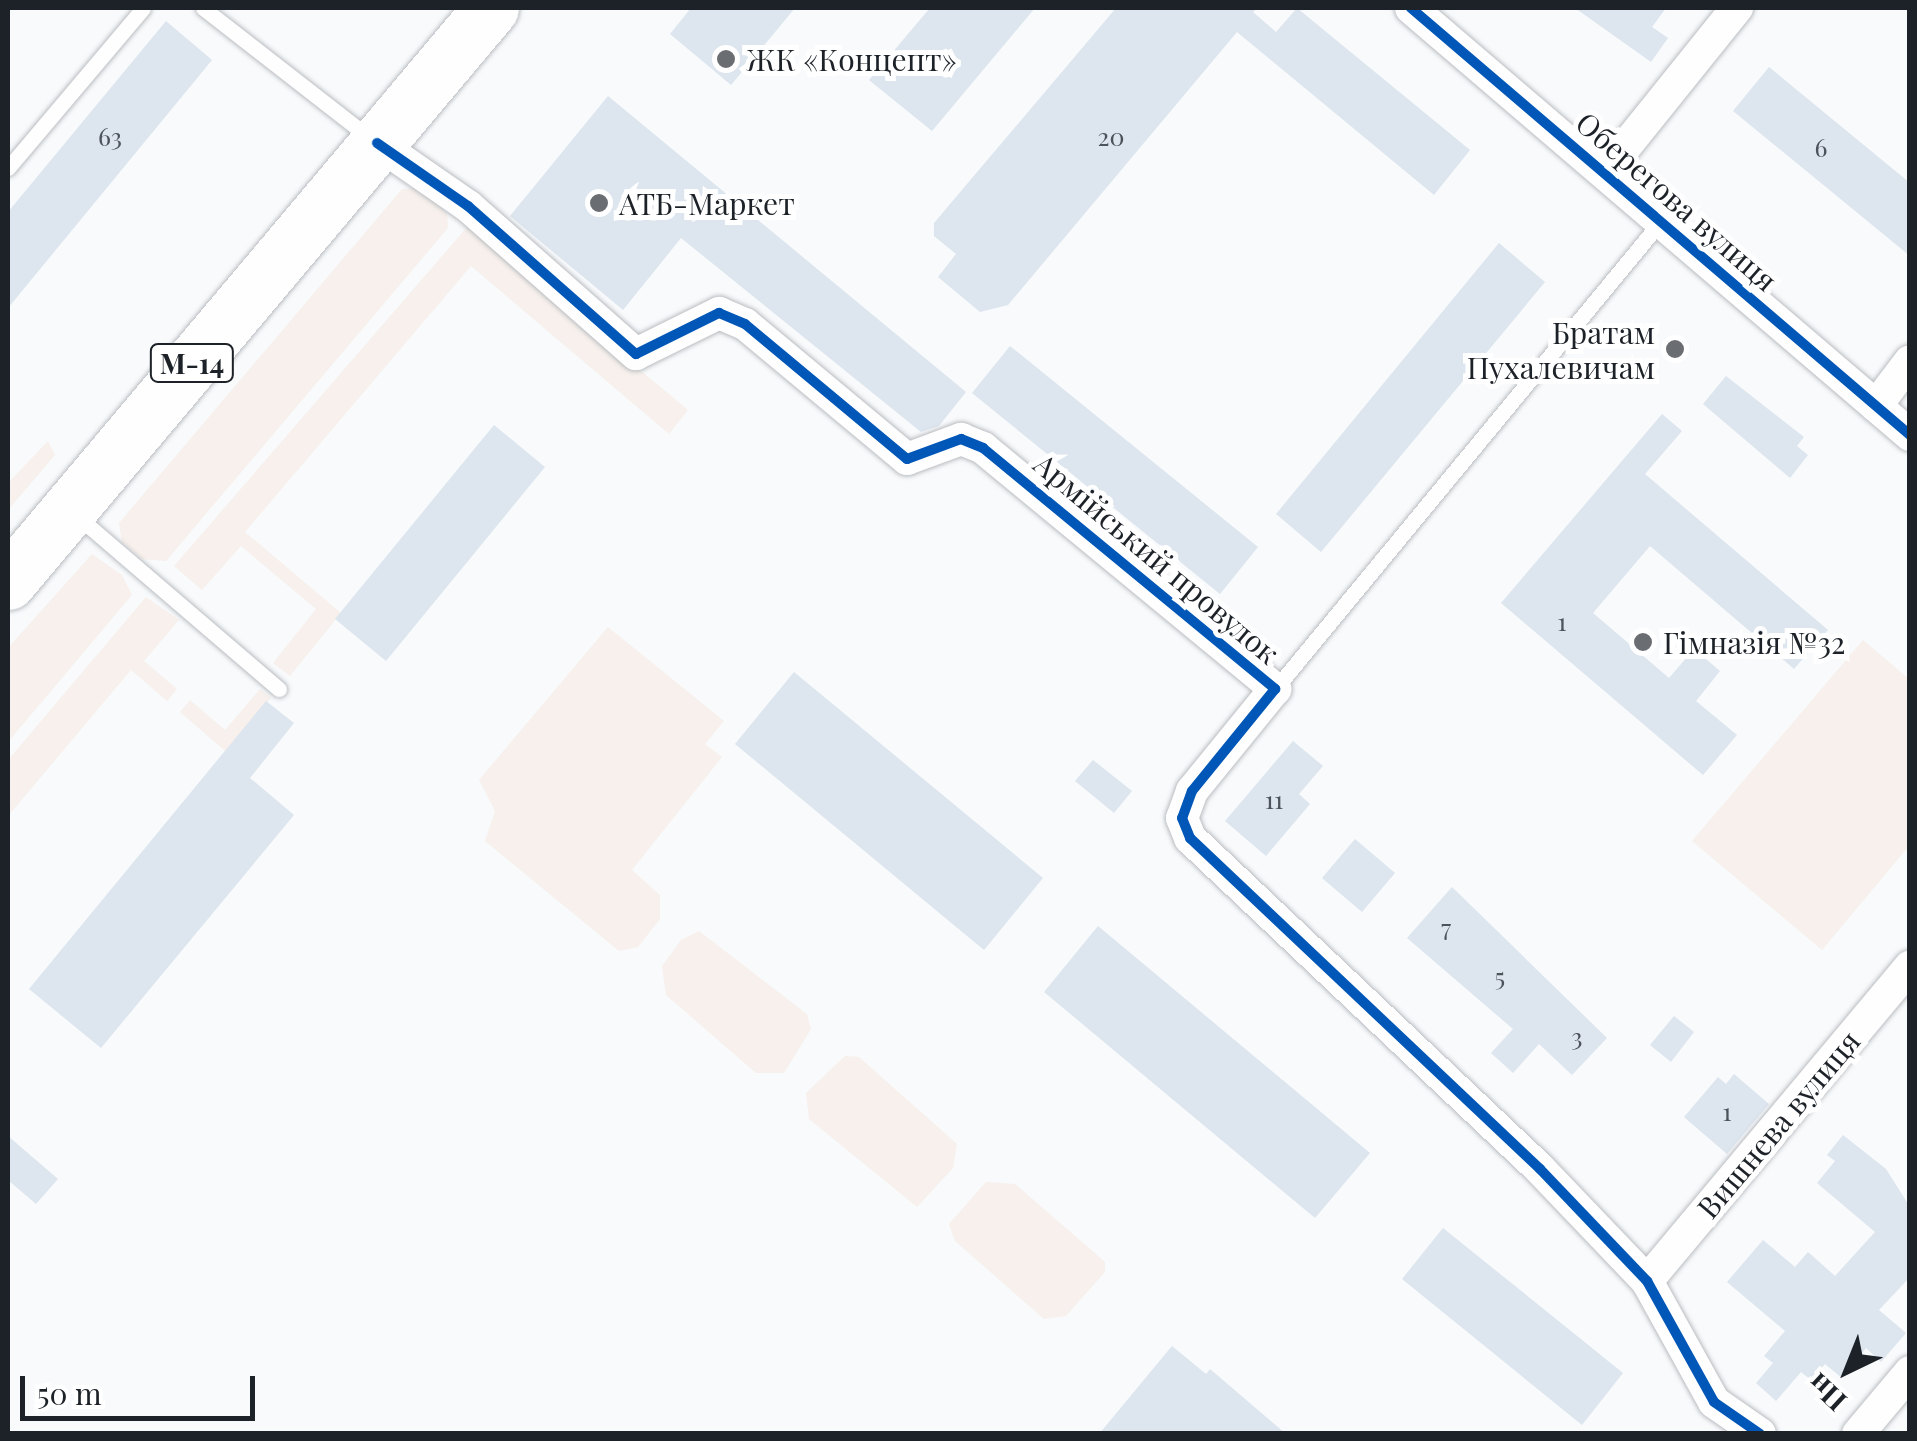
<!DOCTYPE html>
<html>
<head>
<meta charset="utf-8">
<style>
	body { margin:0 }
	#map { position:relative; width:1917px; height:1441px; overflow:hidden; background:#f8fafc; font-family:"Playfair Display",serif }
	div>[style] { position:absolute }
	.green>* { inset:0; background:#f7f0ec }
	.building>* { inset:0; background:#dde5ee }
	.roads { filter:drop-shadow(0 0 2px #babdc1) drop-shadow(0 0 2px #babdc1) }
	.lane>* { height:15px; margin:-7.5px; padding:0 7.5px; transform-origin:7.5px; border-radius:7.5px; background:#fefeff }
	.street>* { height:32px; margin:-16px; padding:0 16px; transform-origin:16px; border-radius:16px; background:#fefeff }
	.highway>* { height:55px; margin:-27.5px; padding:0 27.5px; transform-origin:27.5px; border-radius:27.5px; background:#fefeff }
	.cycleway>* { height:10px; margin:-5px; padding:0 5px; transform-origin:5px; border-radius:5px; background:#0057b8 }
	.dots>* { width:28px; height:28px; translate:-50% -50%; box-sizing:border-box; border:5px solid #fff; border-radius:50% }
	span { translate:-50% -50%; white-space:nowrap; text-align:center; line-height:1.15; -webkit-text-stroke:10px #fff; paint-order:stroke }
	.number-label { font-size:25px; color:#4d535a }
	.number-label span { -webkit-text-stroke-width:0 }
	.shield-label span { padding:2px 8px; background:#fff; border:2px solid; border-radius:8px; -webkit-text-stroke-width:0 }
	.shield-label { font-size:28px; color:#1d2228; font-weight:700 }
	.poi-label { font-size:30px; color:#1d2228 }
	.left { translate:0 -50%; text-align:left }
	.right { translate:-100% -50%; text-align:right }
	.street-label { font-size:30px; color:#1d2228 }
	.frame { position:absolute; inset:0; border:10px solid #1d2228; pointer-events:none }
	.north { position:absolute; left:1797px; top:1321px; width:100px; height:100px; -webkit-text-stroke:8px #fff; paint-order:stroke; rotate:223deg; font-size:28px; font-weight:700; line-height:40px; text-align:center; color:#1d2228 }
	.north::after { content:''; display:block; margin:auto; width:35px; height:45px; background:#1d2228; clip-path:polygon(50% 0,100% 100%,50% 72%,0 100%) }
	.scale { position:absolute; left:20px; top:1376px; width:235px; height:45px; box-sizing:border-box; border:5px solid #1d2228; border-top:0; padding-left:12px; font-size:30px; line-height:35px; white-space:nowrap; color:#1d2228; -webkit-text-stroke:8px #fff; paint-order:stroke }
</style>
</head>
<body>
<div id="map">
	<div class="green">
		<i style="clip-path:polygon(417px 188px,447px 213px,448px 228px,166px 561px,142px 559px,122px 542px,119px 523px,402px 189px)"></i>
		<i style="clip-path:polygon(468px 226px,688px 410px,669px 434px,471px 266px,245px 532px,341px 613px,290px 676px,273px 663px,316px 609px,241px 546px,202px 590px,174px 566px)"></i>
		<i style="clip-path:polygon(48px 441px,55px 455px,8px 510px,8px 483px)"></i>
		<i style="clip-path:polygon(92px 554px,122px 575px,132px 595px,8px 742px,8px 648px)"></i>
		<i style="clip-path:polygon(146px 597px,179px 620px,144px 661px,177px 689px,167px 701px,131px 670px,8px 816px,8px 760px)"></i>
		<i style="clip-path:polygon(608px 627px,724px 721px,705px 744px,722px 757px,632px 870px,660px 895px,660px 919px,638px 947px,619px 951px,485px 841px,495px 811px,479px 780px)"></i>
		<i style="clip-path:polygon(1863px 640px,1909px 679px,1909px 846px,1822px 950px,1692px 841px)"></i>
		<i style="clip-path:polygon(260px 689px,271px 698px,225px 751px,180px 712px,190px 700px,225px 730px)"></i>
		<i style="clip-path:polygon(699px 931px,807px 1014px,811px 1029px,784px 1073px,756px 1073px,666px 995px,662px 966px,681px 940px)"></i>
		<i style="clip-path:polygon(845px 1056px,859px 1057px,957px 1144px,953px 1168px,917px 1207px,809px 1119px,806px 1093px)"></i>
		<i style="clip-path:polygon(986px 1182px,1015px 1184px,1105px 1262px,1105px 1272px,1066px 1316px,1044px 1319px,955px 1241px,949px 1224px)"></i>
	</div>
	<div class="building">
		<i style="clip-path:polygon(691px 8px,795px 8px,731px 85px,670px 34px)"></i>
		<i style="clip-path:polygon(930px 8px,1035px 8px,932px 131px,869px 80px)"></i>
		<i style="clip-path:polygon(1116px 8px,1257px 8px,1253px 12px,1276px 32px,1297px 8px,1470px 150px,1434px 195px,1237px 32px,1008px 305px,980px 312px,938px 277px,956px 254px,934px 236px,934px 223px)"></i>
		<i style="clip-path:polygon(1575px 8px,1666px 8px,1652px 27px,1668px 38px,1651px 62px)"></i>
		<i style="clip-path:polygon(166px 21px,212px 60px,8px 308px,8px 212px)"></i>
		<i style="clip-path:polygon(1769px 67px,1910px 183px,1910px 256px,1733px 111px)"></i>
		<i style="clip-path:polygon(608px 96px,966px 392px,939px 426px,921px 432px,681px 238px,623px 310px,510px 216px)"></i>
		<i style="clip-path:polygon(1499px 243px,1545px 282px,1321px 552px,1276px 514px)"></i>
		<i style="clip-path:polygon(1010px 346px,1258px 547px,1220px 594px,972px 393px)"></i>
		<i style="clip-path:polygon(1726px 376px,1804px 437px,1797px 446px,1808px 455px,1790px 478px,1703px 404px)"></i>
		<i style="clip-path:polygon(1662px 414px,1682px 431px,1645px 474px,1828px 630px,1794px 669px,1650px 546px,1593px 613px,1669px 678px,1694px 649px,1720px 671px,1696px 701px,1737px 735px,1703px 775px,1501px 603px)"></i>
		<i style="clip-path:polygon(494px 425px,545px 467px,386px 661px,335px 619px)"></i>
		<i style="clip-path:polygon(794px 672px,1043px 878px,984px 950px,735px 744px)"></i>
		<i style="clip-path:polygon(266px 701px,294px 723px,250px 778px,294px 815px,101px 1048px,29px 989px)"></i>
		<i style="clip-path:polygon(1293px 741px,1323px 766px,1299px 794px,1310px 804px,1266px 856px,1225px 821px)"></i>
		<i style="clip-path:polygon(1093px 760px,1132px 791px,1114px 813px,1075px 781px)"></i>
		<i style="clip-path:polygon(1355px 839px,1395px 873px,1362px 912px,1322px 878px)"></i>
		<i style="clip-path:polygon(1452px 887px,1607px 1038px,1572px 1075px,1539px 1044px,1513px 1073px,1491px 1053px,1513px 1029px,1407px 938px)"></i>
		<i style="clip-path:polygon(1098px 926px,1370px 1153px,1315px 1218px,1044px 992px)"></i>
		<i style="clip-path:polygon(1674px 1016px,1694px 1032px,1671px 1062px,1650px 1045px)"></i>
		<i style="clip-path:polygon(1734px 1074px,1769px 1104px,1727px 1154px,1684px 1117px,1718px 1077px,1726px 1084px)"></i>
		<i style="clip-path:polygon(1843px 1135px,1886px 1169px,1910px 1207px,1910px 1277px,1879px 1310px,1906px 1333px,1881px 1362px,1866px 1348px,1842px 1378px,1825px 1364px,1811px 1380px,1801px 1372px,1776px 1401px,1756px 1383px,1773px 1363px,1764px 1356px,1785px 1331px,1727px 1282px,1763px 1240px,1795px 1267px,1808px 1252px,1835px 1276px,1875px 1232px,1817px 1183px,1835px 1161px,1827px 1155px)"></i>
		<i style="clip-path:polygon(8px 1136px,58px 1179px,36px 1204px,8px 1180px)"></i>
		<i style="clip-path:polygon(1443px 1228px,1623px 1373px,1582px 1425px,1402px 1279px)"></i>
		<i style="clip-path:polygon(1172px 1346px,1206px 1374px,1210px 1369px,1286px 1434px,1099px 1434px)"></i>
	</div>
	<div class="roads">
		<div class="lane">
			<i style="left:203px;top:8px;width:210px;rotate:37.9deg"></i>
			<i style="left:8px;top:168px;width:209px;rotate:-49.8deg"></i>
			<i style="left:77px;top:516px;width:266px;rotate:40.6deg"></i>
			<i style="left:1275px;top:689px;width:607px;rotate:-50.48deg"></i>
		</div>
		<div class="street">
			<i style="left:1411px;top:8px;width:657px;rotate:40.55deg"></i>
			<i style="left:377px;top:143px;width:111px;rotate:34.7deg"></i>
			<i style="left:468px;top:206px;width:224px;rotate:41.4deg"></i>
			<i style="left:636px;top:354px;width:93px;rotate:-26.3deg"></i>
			<i style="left:719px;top:313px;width:28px;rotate:23deg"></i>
			<i style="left:745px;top:324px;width:211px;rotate:39.8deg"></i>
			<i style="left:907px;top:459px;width:58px;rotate:-20.3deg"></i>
			<i style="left:961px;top:439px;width:24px;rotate:22deg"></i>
			<i style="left:983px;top:448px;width:379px;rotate:39.5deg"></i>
			<i style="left:1275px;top:689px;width:132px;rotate:129.1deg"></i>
			<i style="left:1192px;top:791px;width:29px;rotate:110deg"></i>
			<i style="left:1182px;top:818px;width:22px;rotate:68deg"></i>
			<i style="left:1190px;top:838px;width:482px;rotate:43.4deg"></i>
			<i style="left:1540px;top:1169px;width:155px;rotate:46.3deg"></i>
			<i style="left:1647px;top:1281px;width:138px;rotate:61deg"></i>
			<i style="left:1714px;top:1402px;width:56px;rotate:34.8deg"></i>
			<i style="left:1605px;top:172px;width:211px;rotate:-51.2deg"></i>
			<i style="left:1876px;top:406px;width:56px;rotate:-52.9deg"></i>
			<i style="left:1647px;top:1281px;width:410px;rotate:-50.1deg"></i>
			<i style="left:1858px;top:1434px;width:81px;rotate:-50deg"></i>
		</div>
		<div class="highway">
			<i style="left:8px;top:582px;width:750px;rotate:-49.92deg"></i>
		</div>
	</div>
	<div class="cycleway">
		<i style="left:1411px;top:8px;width:657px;rotate:40.55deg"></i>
		<i style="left:377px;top:143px;width:111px;rotate:34.7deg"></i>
		<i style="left:468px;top:206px;width:224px;rotate:41.4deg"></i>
		<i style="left:636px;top:354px;width:93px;rotate:-26.3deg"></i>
		<i style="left:719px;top:313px;width:28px;rotate:23deg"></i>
		<i style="left:745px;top:324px;width:211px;rotate:39.8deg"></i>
		<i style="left:907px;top:459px;width:58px;rotate:-20.3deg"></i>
		<i style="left:961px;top:439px;width:24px;rotate:22deg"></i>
		<i style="left:983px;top:448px;width:379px;rotate:39.5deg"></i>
		<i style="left:1275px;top:689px;width:132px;rotate:129.1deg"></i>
		<i style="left:1192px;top:791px;width:29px;rotate:110deg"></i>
		<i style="left:1182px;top:818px;width:22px;rotate:68deg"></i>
		<i style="left:1190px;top:838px;width:482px;rotate:43.4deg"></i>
		<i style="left:1540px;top:1169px;width:155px;rotate:46.3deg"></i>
		<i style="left:1647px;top:1281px;width:138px;rotate:61deg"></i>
		<i style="left:1714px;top:1402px;width:56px;rotate:34.8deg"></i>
	</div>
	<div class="dots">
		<i style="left:726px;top:59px;background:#6a6e72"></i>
		<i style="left:599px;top:203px;background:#6a6e72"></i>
		<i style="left:1675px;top:349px;background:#6a6e72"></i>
		<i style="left:1643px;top:642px;background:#6a6e72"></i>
	</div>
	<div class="number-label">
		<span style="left:110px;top:136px">63</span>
		<span style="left:1111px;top:136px">20</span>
		<span style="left:1821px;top:147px">6</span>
		<span style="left:1562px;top:621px">1</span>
		<span style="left:1274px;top:799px">11</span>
		<span style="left:1446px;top:927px">7</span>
		<span style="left:1500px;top:976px">5</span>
		<span style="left:1577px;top:1036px">3</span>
		<span style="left:1727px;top:1111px">1</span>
	</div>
	<div class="shield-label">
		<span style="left:192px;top:363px">М-14</span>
	</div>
	<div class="poi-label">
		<span class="left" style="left:746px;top:59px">ЖК «Концепт»</span>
		<span class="left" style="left:619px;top:203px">АТБ-Маркет</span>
		<span class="right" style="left:1655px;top:349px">Братам<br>Пухалевичам</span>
		<span class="left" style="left:1663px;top:642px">Гімназія №32</span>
	</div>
	<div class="street-label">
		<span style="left:1677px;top:201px;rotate:41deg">Оберегова вулиця</span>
		<span style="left:1157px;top:558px;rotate:40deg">Армійський провулок</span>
		<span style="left:1778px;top:1124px;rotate:-50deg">Вишнева вулиця</span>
	</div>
	<div class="frame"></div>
	<div class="north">Пн</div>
	<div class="scale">50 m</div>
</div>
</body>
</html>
